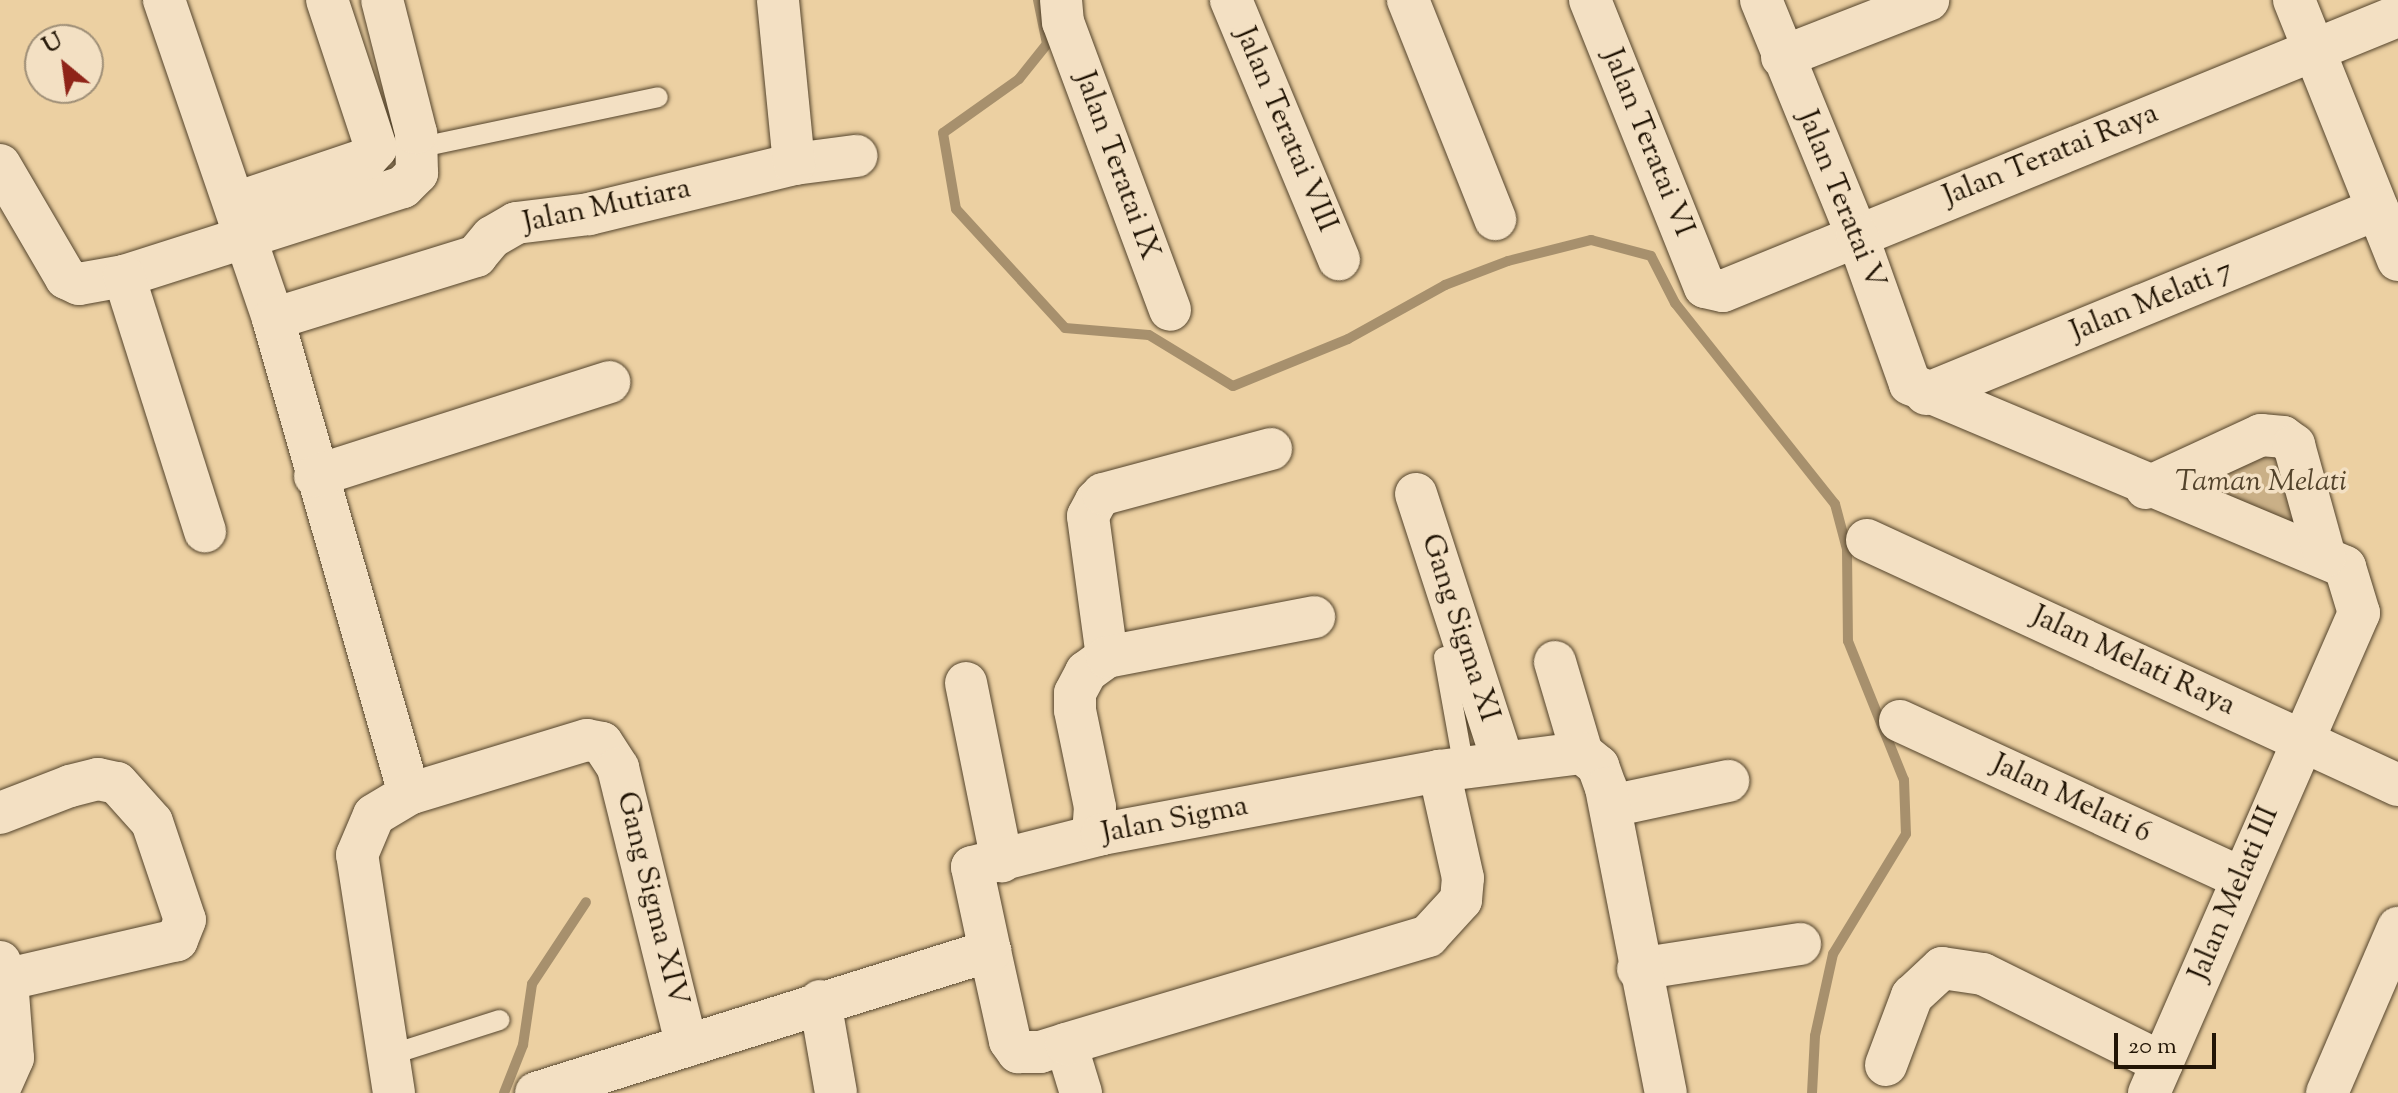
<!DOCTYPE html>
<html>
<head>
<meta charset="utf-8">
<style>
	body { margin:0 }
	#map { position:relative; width:2398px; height:1093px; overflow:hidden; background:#ecd0a2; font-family:"Sorts Mill Goudy",serif }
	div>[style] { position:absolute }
	.green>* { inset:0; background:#cab087 }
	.stream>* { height:10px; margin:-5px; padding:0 5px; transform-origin:5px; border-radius:5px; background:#a7906d }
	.roads { filter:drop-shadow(0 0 2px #54442c) drop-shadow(0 0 2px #54442c) }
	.service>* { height:20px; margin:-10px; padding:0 10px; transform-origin:10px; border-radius:10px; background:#f3e0c3 }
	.minor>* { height:42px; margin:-21px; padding:0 21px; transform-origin:21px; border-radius:21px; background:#f3e0c3 }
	span { translate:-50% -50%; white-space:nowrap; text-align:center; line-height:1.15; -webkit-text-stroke:7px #f3e0c3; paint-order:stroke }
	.street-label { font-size:30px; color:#221505 }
	.park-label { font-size:30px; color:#54442c; font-style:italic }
	.north { position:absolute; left:24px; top:24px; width:80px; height:80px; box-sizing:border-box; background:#f3e0c3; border:2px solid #9f8f77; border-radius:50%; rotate:331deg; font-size:22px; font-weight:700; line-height:32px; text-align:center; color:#221505 }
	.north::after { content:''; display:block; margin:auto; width:28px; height:36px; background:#8f2418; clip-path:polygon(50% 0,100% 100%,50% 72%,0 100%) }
	.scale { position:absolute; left:2114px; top:1033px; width:102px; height:36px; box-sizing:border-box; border:4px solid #221505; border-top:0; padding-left:10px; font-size:24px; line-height:28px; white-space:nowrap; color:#221505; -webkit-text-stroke:6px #f3e0c3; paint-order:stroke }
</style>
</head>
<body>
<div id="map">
	<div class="green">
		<i style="clip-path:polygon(2277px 443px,2317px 545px,2169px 487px)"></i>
	</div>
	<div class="stream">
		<i style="left:1038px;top:0;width:45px;rotate:78.4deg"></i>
		<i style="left:1047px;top:44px;width:45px;rotate:128.7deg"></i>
		<i style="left:1019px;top:79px;width:93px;rotate:144.6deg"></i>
		<i style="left:943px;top:133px;width:77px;rotate:80.3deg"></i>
		<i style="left:956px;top:209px;width:161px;rotate:47.5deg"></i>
		<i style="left:1065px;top:328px;width:84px;rotate:4.8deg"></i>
		<i style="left:1149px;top:335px;width:98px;rotate:31.3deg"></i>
		<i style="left:1233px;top:386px;width:124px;rotate:-22.2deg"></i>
		<i style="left:1348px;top:339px;width:111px;rotate:-29.1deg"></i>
		<i style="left:1445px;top:285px;width:67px;rotate:-20.9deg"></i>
		<i style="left:1508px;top:261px;width:86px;rotate:-14.2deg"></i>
		<i style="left:1591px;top:240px;width:62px;rotate:14.9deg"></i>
		<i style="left:1651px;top:256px;width:53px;rotate:62.9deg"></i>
		<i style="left:1675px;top:303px;width:257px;rotate:51.5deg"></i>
		<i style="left:1835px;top:504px;width:47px;rotate:75.1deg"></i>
		<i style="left:1847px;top:549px;width:92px;rotate:89.4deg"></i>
		<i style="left:1848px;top:641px;width:150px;rotate:68.1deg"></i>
		<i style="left:1904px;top:780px;width:54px;rotate:87.9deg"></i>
		<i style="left:1906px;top:834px;width:140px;rotate:121.3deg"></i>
		<i style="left:1833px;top:954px;width:84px;rotate:102.4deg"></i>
		<i style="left:1815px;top:1036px;width:57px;rotate:93deg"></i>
		<i style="left:504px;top:1093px;width:52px;rotate:-68.4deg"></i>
		<i style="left:523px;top:1045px;width:62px;rotate:-81.6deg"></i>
		<i style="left:532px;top:984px;width:98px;rotate:-56.6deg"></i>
	</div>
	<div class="roads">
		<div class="service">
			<i style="left:417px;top:148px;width:246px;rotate:-11.9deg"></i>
			<i style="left:1444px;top:657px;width:102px;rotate:79.8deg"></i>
			<i style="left:1462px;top:757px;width:15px;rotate:48deg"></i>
			<i style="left:390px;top:1055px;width:115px;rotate:-17.7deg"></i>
		</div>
		<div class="minor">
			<i style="left:164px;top:0;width:337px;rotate:71.1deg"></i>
			<i style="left:273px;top:319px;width:494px;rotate:74deg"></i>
			<i style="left:1061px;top:0;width:22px;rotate:85deg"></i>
			<i style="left:1063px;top:22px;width:307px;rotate:69.6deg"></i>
			<i style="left:1231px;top:0;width:281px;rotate:67.4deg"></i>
			<i style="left:1408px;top:0;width:236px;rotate:68.3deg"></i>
			<i style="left:1590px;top:0;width:309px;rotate:68.2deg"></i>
			<i style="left:1705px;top:287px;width:18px;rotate:13deg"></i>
			<i style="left:1723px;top:291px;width:729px;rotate:-22.17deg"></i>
			<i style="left:1761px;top:0;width:254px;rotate:67.8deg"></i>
			<i style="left:1857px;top:235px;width:158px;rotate:70.4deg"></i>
			<i style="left:1910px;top:384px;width:472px;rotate:22.8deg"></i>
			<i style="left:2345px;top:567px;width:48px;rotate:73.1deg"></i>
			<i style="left:2359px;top:613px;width:524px;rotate:113.63deg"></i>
			<i style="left:2294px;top:0;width:280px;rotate:68.2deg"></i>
			<i style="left:1782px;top:57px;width:157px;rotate:-21.3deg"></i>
			<i style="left:794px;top:164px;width:63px;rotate:-7.4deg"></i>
			<i style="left:0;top:165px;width:131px;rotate:59.7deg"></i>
			<i style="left:66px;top:278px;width:14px;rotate:25deg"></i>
			<i style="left:79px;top:284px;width:46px;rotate:-10.1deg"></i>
			<i style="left:124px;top:276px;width:293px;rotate:-17.7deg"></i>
			<i style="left:403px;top:187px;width:20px;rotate:-45deg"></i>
			<i style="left:417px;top:173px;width:40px;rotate:-91.4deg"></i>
			<i style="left:416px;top:133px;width:137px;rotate:-104.3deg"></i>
			<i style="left:236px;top:203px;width:137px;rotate:-18.7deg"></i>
			<i style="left:366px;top:159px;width:15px;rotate:-48deg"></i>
			<i style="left:376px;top:148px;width:156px;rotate:-108.3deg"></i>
			<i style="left:124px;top:276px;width:268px;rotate:72.4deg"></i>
			<i style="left:273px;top:319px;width:213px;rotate:-17.2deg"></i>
			<i style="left:476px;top:256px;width:25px;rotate:-50deg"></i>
			<i style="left:492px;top:237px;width:28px;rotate:-30deg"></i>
			<i style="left:516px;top:223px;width:74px;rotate:-7deg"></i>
			<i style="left:589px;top:214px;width:211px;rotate:-13.7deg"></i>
			<i style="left:794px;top:164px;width:165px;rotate:-95.6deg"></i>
			<i style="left:1926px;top:394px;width:488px;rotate:-22.3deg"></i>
			<i style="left:315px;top:476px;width:309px;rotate:-17.7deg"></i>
			<i style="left:2146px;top:488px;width:127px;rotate:-24.7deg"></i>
			<i style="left:2261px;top:435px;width:22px;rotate:5deg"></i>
			<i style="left:2283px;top:437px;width:14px;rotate:36deg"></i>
			<i style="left:2294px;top:445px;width:116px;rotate:74.5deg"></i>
			<i style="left:1416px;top:494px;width:282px;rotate:72deg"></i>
			<i style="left:1867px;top:540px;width:585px;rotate:24.77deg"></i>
			<i style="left:1107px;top:657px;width:142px;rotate:-97.7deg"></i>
			<i style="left:1088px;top:516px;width:17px;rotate:-62deg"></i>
			<i style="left:1096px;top:501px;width:10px;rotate:-45deg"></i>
			<i style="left:1103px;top:494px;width:174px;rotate:-15deg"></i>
			<i style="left:1555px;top:662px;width:95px;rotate:73.5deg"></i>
			<i style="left:966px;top:683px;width:182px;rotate:78.6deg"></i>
			<i style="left:1900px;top:721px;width:376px;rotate:24.7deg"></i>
			<i style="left:1611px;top:806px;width:120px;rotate:-12.1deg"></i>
			<i style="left:0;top:813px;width:75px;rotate:-21.1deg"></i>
			<i style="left:70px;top:786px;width:29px;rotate:-14deg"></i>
			<i style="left:98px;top:779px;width:19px;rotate:12deg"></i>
			<i style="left:117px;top:783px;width:52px;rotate:48.1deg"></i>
			<i style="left:152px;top:822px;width:103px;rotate:71.4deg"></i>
			<i style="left:185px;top:920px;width:22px;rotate:112deg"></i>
			<i style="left:177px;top:940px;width:182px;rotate:167deg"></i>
			<i style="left:1102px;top:834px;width:9px;rotate:174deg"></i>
			<i style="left:1093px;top:835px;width:28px;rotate:-86deg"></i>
			<i style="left:1095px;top:807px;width:99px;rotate:-101.7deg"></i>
			<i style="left:1075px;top:710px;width:17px;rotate:-90deg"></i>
			<i style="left:1075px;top:693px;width:24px;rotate:-62deg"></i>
			<i style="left:1086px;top:672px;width:26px;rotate:-36deg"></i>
			<i style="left:1107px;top:657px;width:211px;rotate:-10.9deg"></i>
			<i style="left:990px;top:951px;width:92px;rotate:77.5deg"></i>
			<i style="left:1010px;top:1041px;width:14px;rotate:54deg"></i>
			<i style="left:1018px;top:1052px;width:22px"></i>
			<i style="left:1040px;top:1052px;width:27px;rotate:-17deg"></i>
			<i style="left:0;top:962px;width:19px;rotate:69deg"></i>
			<i style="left:7px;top:980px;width:78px;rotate:85.6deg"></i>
			<i style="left:13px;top:1058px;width:32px;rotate:114deg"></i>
			<i style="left:1638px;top:969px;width:164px;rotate:-8.8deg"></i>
			<i style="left:820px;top:1001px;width:93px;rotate:80.1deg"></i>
			<i style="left:1886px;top:1065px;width:74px;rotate:-69.4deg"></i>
			<i style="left:1912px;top:996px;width:41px;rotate:-43deg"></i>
			<i style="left:1942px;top:968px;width:41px;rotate:8.3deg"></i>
			<i style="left:1983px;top:974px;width:200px;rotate:26.4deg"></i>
			<i style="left:394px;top:1093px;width:241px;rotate:-98.8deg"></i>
			<i style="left:357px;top:855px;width:43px;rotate:-67deg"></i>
			<i style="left:374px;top:815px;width:41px;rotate:-31deg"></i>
			<i style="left:409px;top:794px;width:186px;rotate:-16.9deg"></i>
			<i style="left:587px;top:740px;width:15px;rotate:11deg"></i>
			<i style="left:602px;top:743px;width:30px;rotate:57deg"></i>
			<i style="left:618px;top:768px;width:286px;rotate:76.1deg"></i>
			<i style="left:536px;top:1093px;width:476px;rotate:-17.4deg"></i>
			<i style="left:990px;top:951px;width:86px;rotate:-102.1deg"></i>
			<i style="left:972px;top:867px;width:134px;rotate:-14.2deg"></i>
			<i style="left:1102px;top:834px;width:343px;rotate:-10.6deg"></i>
			<i style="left:1439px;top:771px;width:144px;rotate:-7.2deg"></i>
			<i style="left:1582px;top:753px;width:21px;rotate:39deg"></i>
			<i style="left:1598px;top:766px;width:23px;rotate:70deg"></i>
			<i style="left:1606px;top:788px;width:311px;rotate:78.9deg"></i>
			<i style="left:1081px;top:1093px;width:51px;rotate:-107deg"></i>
			<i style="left:1066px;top:1044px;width:378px;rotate:-16.6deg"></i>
			<i style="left:1428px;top:936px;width:49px;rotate:-47.5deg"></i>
			<i style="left:1461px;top:900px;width:22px;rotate:-85deg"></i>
			<i style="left:1463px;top:878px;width:110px;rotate:-102.6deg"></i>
			<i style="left:2327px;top:1093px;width:180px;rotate:-66.7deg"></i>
		</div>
	</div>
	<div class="street-label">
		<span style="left:1285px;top:130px;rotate:67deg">Jalan Teratai VIII</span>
		<span style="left:1647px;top:143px;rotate:68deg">Jalan Teratai VI</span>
		<span style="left:2051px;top:156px;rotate:-22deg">Jalan Teratai Raya</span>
		<span style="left:1116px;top:166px;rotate:70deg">Jalan Teratai IX</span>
		<span style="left:1840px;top:200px;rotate:68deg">Jalan Teratai V</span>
		<span style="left:607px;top:207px;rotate:-12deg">Jalan Mutiara</span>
		<span style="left:2152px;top:302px;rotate:-22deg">Jalan Melati 7</span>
		<span style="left:1459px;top:628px;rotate:72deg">Gang Sigma XI</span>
		<span style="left:2133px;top:662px;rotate:25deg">Jalan Melati Raya</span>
		<span style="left:2071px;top:800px;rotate:25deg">Jalan Melati 6</span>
		<span style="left:1175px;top:821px;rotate:-11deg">Jalan Sigma</span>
		<span style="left:2235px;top:894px;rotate:-67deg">Jalan Melati III</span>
		<span style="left:651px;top:899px;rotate:76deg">Gang Sigma XIV</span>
	</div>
	<div class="park-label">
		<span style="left:2261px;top:483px">Taman Melati</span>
	</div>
	<div class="north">U</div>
	<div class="scale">20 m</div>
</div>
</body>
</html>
